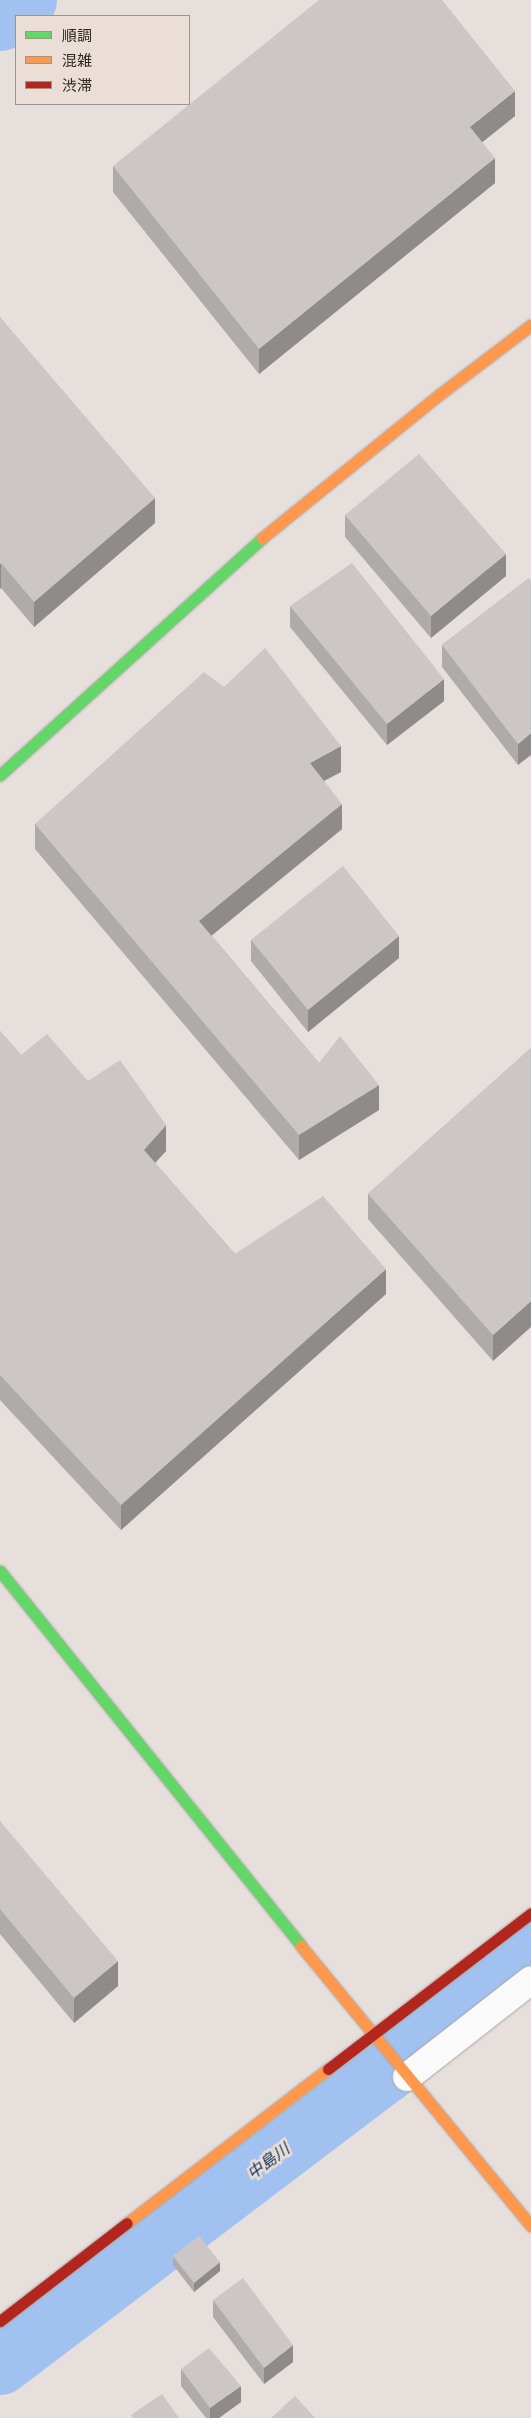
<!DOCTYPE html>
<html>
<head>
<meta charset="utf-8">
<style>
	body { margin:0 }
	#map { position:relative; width:531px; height:2418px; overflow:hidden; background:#e6dfdb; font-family:Manrope,"Noto Sans JP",sans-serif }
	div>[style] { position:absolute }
	.river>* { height:61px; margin:-30.5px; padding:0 30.5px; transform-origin:30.5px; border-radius:30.5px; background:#a1c2f0 }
	.roads { filter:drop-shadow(0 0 1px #aca6a3) drop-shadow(0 0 1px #aca6a3) }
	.street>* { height:28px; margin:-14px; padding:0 14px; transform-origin:14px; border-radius:14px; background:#fbfafa }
	.fast>* { height:11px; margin:-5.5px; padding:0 5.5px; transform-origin:5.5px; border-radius:5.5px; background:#63d668 }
	.slow>* { height:11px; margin:-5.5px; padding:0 5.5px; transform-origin:5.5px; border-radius:5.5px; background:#ff974d }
	.jam>* { height:11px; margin:-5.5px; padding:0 5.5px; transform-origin:5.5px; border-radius:5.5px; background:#b3261e }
	.wall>* { inset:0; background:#afabaa }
	.shaded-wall>* { inset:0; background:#8f8b8b }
	.building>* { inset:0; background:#ccc7c6 }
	span { translate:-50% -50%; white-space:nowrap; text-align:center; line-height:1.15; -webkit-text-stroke:5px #ebded6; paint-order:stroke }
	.water-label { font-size:16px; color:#11325c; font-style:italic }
	.legend { position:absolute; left:15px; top:15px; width:175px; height:90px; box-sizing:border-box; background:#ebded6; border:1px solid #9e948e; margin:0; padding:6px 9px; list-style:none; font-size:15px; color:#2b2623 }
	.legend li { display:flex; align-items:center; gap:10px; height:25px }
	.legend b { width:25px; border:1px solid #9e948e }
</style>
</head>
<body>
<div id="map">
	<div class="river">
		<i style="left:0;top:20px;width:33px;rotate:-38deg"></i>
		<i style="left:0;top:2364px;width:482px;rotate:-37.2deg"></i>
		<i style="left:384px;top:2073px;width:190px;rotate:-39.5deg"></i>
	</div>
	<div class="roads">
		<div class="street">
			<i style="left:407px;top:2077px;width:157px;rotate:-38deg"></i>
		</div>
		<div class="fast">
			<i style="left:0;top:775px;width:353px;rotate:-42.1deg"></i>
			<i style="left:0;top:1571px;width:481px;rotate:51.2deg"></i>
		</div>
		<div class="slow">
			<i style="left:262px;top:538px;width:229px;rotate:-39deg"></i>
			<i style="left:440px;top:394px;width:114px;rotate:-37.2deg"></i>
			<i style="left:301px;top:1946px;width:362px;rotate:50.6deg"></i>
			<i style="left:127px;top:2223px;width:253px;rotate:-37.5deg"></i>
		</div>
		<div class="jam">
			<i style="left:328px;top:2069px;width:256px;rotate:-37.5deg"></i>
			<i style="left:0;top:2321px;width:160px;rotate:-37.7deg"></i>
		</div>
	</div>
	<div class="wall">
		<i style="clip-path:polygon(515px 116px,482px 142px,495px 183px,259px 374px,113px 192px,113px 166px)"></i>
		<i style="clip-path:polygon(0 317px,155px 523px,34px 627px,1px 588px)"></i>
		<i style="clip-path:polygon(345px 515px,506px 576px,431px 638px,345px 537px)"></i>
		<i style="clip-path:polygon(529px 578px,518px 765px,442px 667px,442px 645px)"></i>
		<i style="clip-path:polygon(290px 606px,444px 701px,387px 745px,290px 627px)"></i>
		<i style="clip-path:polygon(341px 772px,324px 781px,342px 829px,211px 935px,319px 1063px,379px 1110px,299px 1160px,35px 849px,35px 824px)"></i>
		<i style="clip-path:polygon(251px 940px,399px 958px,308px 1032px,251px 961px)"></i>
		<i style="clip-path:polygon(0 1031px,21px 1055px,88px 1081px,166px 1151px,155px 1163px,235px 1254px,386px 1294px,121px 1530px,0 1400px)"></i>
		<i style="clip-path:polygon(531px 1048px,493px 1361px,368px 1219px,368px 1194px)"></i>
		<i style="clip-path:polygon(0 1821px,118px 1986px,74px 2023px,0 1934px)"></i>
		<i style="clip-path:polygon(173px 2256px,220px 2271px,194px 2292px,173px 2265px)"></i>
		<i style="clip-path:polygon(213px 2300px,293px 2362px,264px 2384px,213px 2317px)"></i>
		<i style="clip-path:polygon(181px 2369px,241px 2402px,219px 2418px,206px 2418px,181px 2386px)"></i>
	</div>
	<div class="shaded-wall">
		<i style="clip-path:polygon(515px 91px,515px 116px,470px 152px,470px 127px)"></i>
		<i style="clip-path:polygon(495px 158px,495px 183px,259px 374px,259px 349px)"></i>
		<i style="clip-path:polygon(155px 498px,155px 523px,34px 627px,34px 602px)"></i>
		<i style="clip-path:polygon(506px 554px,506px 576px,431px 638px,431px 616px)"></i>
		<i style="clip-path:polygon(1px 563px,1px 588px,0 589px,0 564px)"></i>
		<i style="clip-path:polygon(444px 679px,444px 701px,387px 745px,387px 724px)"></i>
		<i style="clip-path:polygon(531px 733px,531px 755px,518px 765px,518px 744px)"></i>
		<i style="clip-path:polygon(341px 746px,341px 772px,310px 788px,310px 763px)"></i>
		<i style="clip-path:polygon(342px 804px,342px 829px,199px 946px,199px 921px)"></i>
		<i style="clip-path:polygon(399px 936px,399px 958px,308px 1032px,308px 1010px)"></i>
		<i style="clip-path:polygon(379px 1085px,379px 1110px,299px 1160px,299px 1135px)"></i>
		<i style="clip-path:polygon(166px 1125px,166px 1151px,144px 1175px,144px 1150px)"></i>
		<i style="clip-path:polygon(386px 1269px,386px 1294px,121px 1530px,121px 1505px)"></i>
		<i style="clip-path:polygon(531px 1301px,531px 1327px,493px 1361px,493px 1335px)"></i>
		<i style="clip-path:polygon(118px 1961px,118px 1986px,74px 2023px,74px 1998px)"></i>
		<i style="clip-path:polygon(220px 2262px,220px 2271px,194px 2292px,194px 2283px)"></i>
		<i style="clip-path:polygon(293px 2345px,293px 2362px,264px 2384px,264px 2368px)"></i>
		<i style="clip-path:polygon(241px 2386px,241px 2402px,219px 2418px,210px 2418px,210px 2408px)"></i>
	</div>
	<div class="building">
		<i style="clip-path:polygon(319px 0,442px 0,515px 91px,470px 127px,495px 158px,259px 349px,113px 166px)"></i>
		<i style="clip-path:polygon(0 317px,155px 498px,34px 602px,1px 563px,0 564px)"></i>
		<i style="clip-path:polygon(419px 454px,506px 554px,431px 616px,345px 515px)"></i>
		<i style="clip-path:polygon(352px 563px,444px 679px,387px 724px,290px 606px)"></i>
		<i style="clip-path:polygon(529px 578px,531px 581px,531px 733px,518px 744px,442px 645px)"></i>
		<i style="clip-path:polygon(265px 648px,341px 746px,310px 763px,342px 804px,199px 921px,319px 1063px,340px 1036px,379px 1085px,299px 1135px,35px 824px,204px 672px,224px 687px)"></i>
		<i style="clip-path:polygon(343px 866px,399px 936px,308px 1010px,251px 940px)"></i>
		<i style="clip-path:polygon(0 1031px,21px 1055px,47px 1034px,88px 1081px,120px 1060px,166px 1125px,144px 1150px,235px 1254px,323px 1196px,386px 1269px,121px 1505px,0 1375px)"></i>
		<i style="clip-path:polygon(531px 1048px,531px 1301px,493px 1335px,368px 1194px)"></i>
		<i style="clip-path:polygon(0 1821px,118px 1961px,74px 1998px,0 1909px)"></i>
		<i style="clip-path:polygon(199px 2236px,220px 2262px,194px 2283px,173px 2256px)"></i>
		<i style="clip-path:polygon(243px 2278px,293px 2345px,264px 2368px,213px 2300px)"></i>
		<i style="clip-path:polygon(209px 2348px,241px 2386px,210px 2408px,181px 2369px)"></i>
		<i style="clip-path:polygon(162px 2394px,179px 2418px,133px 2418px,131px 2415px)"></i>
		<i style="clip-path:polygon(295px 2396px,315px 2418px,271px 2418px)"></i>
	</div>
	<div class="water-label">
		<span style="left:268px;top:2161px;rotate:-37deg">中島川</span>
	</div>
	<ul class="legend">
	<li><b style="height:6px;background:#63d668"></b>順調</li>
	<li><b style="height:6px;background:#ff974d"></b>混雑</li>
	<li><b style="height:6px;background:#b3261e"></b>渋滞</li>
	</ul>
</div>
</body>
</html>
